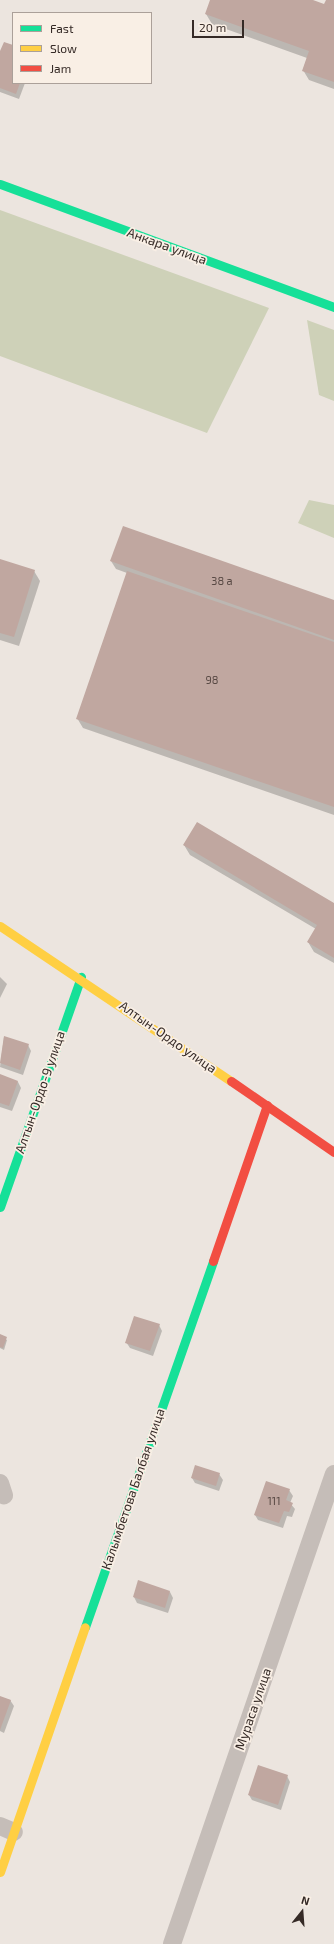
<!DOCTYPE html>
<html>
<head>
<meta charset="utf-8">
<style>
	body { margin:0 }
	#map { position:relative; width:334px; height:1944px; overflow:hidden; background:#ece5df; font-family:"Exo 2",sans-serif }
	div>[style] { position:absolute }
	.green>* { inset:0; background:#ced1b8 }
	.shadow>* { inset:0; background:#0003 }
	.building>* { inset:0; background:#c0a7a0 }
	.street>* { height:18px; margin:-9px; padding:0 9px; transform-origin:9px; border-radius:9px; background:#c5bdb8 }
	.fast>* { height:9px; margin:-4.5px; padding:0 4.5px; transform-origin:4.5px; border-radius:4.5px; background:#16e098 }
	.slow>* { height:9px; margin:-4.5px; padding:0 4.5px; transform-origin:4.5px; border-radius:4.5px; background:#ffcf43 }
	.jam>* { height:9px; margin:-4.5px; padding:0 4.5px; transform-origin:4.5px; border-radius:4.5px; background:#f24e42 }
	span { translate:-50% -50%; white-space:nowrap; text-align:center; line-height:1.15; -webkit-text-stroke:3.5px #f9efe5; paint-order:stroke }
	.number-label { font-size:11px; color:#584944 }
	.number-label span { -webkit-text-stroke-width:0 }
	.street-label { font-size:13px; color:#352a26 }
	.legend { position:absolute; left:12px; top:12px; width:140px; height:72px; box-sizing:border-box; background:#f9efe5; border:1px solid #aba099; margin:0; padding:5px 7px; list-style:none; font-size:12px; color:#352a26 }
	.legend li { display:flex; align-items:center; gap:8px; height:20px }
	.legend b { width:20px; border:1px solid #aba099 }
	.north { position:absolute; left:282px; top:1892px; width:40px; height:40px; -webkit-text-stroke:3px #f9efe5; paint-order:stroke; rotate:17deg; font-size:11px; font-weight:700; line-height:16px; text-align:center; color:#352a26 }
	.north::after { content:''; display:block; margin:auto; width:14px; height:18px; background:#352a26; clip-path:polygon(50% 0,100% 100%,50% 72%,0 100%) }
	.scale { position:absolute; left:192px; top:20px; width:52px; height:18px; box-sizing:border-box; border:2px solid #352a26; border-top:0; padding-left:5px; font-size:12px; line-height:14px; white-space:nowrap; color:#352a26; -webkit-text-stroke:3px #f9efe5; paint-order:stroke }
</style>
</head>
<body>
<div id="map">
	<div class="green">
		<i style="clip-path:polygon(0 210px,269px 308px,207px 433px,0 356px)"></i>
		<i style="clip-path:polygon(307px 320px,334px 330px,334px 401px,319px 395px)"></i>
		<i style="clip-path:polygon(309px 500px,334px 505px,334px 538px,298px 523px)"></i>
	</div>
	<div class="shadow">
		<i style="clip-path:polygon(211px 0,310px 0,325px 5px,327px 0,334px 0,334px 89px,309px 80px,303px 70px,307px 58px,212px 24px,206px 14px)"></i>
		<i style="clip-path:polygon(13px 46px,13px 83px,25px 83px,19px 99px,0 92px,0 54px)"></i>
		<i style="clip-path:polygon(0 560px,34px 571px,40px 581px,19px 646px,0 640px)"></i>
		<i style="clip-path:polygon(111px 561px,334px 602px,334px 815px,83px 728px,77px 718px,127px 573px,116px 569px)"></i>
		<i style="clip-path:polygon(184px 845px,334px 904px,334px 963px,314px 952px,308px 942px,316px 929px,190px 855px)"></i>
		<i style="clip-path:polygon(0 977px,7px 984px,0 998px)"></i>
		<i style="clip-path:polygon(4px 1037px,28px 1045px,31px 1051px,23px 1075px,0 1067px)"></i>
		<i style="clip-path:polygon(0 1075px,18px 1082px,21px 1088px,12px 1111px,0 1107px)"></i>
		<i style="clip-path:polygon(159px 1325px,162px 1331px,153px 1356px,130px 1348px,126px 1342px)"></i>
		<i style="clip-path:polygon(0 1335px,7px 1340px,4px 1350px,0 1348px)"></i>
		<i style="clip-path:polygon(219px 1474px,223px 1480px,219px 1491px,195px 1483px,192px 1478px)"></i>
		<i style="clip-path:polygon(289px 1490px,293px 1496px,290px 1503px,295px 1509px,292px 1517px,287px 1516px,283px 1528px,258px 1520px,255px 1515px)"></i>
		<i style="clip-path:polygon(170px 1592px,173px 1598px,168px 1613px,137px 1603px,134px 1597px)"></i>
		<i style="clip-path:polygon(0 1697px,10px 1700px,14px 1706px,4px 1733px,0 1731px)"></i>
		<i style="clip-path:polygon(287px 1776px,290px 1782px,281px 1810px,252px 1800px,249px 1795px)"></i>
	</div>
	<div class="building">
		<i style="clip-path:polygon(210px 0,313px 0,324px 4px,326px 0,334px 0,334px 82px,302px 71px,309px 51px,205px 14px)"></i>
		<i style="clip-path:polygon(4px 42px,13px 45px,13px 83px,20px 83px,16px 94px,0 88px,0 51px)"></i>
		<i style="clip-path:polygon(123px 526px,334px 600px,334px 640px,110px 561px)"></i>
		<i style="clip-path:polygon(0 559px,35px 570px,14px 637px,0 633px)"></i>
		<i style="clip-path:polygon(127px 571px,334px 642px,334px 807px,76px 719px)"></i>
		<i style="clip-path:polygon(197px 822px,334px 903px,334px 958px,307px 942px,317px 925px,183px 845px)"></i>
		<i style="clip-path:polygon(4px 1036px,29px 1044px,20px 1070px,0 1063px)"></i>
		<i style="clip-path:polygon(0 1074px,18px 1081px,9px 1106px,0 1103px)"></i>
		<i style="clip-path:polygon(134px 1316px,160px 1324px,150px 1351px,125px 1343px)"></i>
		<i style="clip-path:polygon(0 1334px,7px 1337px,3px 1348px,0 1347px)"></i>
		<i style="clip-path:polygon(195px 1465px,220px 1473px,216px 1486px,191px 1478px)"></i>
		<i style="clip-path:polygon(266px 1481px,290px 1489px,286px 1500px,293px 1503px,289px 1512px,284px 1511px,279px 1523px,254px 1515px)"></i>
		<i style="clip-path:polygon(138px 1580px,170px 1591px,165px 1608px,133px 1597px)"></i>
		<i style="clip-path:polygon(0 1696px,11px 1700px,0 1730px)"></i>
		<i style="clip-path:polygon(258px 1765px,288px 1775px,278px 1805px,248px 1795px)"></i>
	</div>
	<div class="street">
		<i style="left:0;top:1483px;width:13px;rotate:72deg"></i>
		<i style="left:0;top:1826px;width:15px;rotate:23deg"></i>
		<i style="left:172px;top:1944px;width:497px;rotate:-71deg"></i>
	</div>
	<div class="fast">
		<i style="left:0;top:184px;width:356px;rotate:20.2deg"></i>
		<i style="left:0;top:1207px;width:244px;rotate:-70.6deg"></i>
		<i style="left:85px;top:1627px;width:388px;rotate:-70.7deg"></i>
	</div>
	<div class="slow">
		<i style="left:0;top:926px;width:278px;rotate:33.9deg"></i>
		<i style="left:0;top:1872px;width:259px;rotate:-70.9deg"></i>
	</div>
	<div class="jam">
		<i style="left:231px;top:1081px;width:125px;rotate:34.6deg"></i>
		<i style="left:213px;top:1261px;width:165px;rotate:-70.9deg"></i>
	</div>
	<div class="number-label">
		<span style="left:222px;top:581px">38 а</span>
		<span style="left:212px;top:680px">98</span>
		<span style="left:274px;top:1501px">111</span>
	</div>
	<div class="street-label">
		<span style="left:167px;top:246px;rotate:20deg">Анкара улица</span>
		<span style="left:168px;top:1037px;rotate:35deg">Алтын-Ордо улица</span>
		<span style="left:40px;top:1092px;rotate:-71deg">Алтын-Ордо-9 улица</span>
		<span style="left:133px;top:1489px;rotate:-71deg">Калымбетова Балбая улица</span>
		<span style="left:253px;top:1709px;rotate:-71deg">Мураса улица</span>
	</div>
	<ul class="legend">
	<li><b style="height:5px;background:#16e098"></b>Fast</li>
	<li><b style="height:5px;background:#ffcf43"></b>Slow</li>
	<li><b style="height:5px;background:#f24e42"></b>Jam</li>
	</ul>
	<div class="north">N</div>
	<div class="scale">20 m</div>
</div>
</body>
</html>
